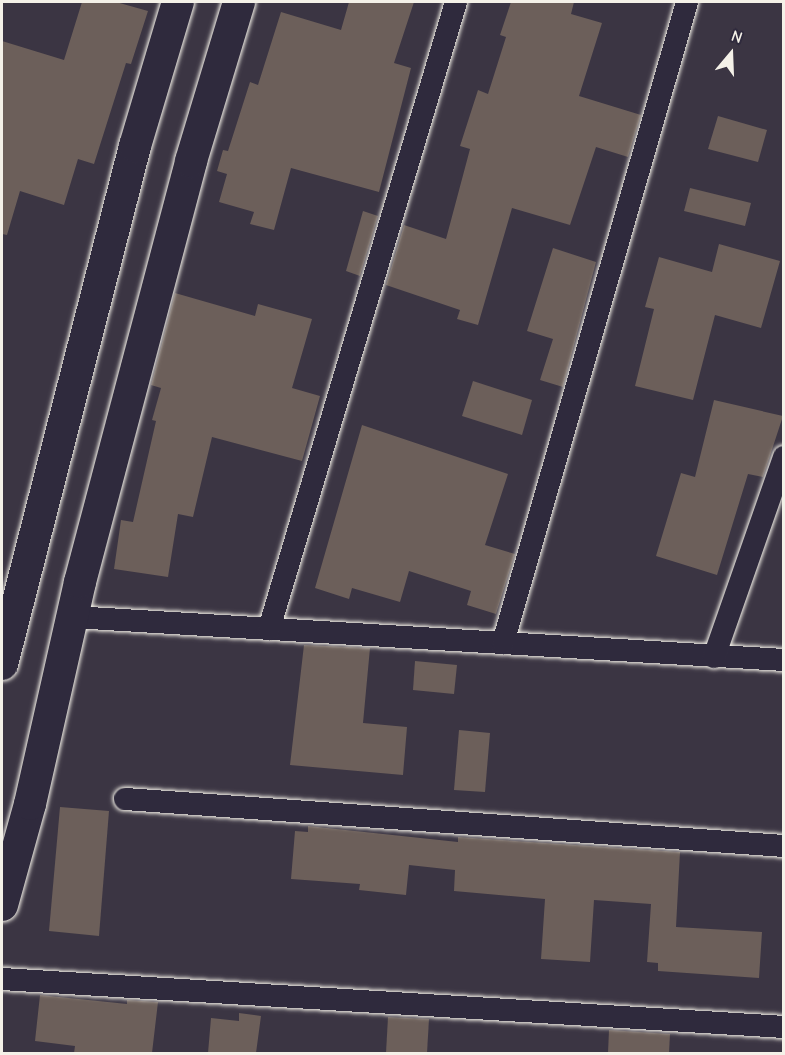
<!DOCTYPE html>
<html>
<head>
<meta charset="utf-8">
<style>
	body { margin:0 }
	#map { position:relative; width:785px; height:1055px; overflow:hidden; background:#3b3543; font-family:"Comic Neue",sans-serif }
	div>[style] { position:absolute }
	.building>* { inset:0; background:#6c5f5a }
	.roads { filter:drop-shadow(0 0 2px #f4f1e8) drop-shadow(0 0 2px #f4f1e8) }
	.street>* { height:22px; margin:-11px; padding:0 11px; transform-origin:11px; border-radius:11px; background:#2f2a3d }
	.secondary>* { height:32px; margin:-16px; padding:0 16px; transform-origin:16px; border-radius:16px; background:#2f2a3d }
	span { translate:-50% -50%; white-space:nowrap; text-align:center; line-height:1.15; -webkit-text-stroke:6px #2f2a3d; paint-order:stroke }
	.frame { position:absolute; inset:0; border:3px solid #f4f1e8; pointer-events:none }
	.north { position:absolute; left:701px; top:24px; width:60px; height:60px; -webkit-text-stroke:4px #2f2a3d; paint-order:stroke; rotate:19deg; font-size:16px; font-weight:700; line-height:24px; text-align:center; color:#f4f1e8 }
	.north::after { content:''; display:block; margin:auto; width:21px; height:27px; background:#f4f1e8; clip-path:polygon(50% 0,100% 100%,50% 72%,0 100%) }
</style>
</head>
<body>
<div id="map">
	<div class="building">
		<i style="clip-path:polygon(82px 2px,116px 2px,148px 11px,131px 64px,126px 63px,94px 164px,78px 159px,64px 205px,20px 191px,7px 235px,2px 234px,2px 41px,64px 60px)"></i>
		<i style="clip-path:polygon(349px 2px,414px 2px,394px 63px,411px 68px,379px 192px,291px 168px,274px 230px,250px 224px,254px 212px,219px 202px,227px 174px,217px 171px,223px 150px,228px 151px,250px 82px,258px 85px,281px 12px,341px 30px)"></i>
		<i style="clip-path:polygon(511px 2px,574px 2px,571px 14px,602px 23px,579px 96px,641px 115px,628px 157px,596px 147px,570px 225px,512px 208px,478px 325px,457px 319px,460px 310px,386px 285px,404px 225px,446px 239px,470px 149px,460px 146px,478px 90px,488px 94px,506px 37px,500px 35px)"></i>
		<i style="clip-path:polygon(718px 116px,767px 130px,758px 162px,708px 149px)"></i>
		<i style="clip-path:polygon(690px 188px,751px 203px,745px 226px,684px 211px)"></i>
		<i style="clip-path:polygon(363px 211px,378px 216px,360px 276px,346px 271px)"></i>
		<i style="clip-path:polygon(719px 244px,780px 261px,761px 328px,715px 315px,693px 400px,635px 386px,654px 309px,645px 307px,659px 257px,712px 272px)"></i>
		<i style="clip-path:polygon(553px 248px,596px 262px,563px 387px,540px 380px,553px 339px,527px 331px)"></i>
		<i style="clip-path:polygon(175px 293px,255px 316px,258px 304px,312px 319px,292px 388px,320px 396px,302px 461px,212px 437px,193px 517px,178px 514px,168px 577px,114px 569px,121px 520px,133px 522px,156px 421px,152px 420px,161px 388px,151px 385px)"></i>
		<i style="clip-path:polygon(473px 381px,532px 400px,522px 435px,462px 416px)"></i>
		<i style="clip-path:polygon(714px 400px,783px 416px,763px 477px,748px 474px,717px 575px,656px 556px,681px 473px,695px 477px)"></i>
		<i style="clip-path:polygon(362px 425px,508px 474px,485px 545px,515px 554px,496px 614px,467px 605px,471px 591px,409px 571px,400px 602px,352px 588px,349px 599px,315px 588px)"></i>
		<i style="clip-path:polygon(304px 645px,370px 648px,363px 723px,407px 727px,403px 775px,290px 765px)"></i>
		<i style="clip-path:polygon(415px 661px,457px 665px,454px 694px,413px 690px)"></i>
		<i style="clip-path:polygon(459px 730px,490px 733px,485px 792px,454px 790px)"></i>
		<i style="clip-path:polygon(60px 807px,109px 811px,99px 936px,49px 931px)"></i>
		<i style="clip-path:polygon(308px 826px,458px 842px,458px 837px,680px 852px,676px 927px,762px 932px,759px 978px,658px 971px,658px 963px,647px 962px,651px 904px,594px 900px,590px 962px,541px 959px,545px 899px,454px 891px,455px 870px,409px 865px,406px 895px,359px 890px,360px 884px,291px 879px,295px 831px,308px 832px)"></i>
		<i style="clip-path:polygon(40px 995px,127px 1004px,127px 1000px,158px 1002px,152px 1053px,74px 1053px,75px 1046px,35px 1041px)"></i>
		<i style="clip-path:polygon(239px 1013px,261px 1016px,256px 1053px,208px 1053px,211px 1018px,239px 1021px)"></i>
		<i style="clip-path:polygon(388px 1017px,429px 1019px,427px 1053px,386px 1053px)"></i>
		<i style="clip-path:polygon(609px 1030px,670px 1034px,669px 1053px,608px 1053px)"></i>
	</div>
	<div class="roads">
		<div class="street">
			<i style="left:73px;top:617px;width:712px;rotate:3.46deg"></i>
			<i style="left:269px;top:629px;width:654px;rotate:-73.39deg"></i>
			<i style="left:503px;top:643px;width:667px;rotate:-73.98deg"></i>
			<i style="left:714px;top:657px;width:212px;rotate:-70.7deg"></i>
			<i style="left:125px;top:799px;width:661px;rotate:4.08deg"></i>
			<i style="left:2px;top:979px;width:783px;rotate:3.51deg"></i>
		</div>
		<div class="secondary">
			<i style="left:2px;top:664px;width:535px;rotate:-75.6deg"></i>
			<i style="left:135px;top:146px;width:150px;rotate:-73.4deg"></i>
			<i style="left:2px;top:905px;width:105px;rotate:-74.5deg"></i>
			<i style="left:30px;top:804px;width:228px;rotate:-77.3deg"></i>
			<i style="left:80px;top:582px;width:435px;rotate:-75.2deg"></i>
			<i style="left:191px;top:161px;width:166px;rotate:-73.2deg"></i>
		</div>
	</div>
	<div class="frame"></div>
	<div class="north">N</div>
</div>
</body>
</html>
